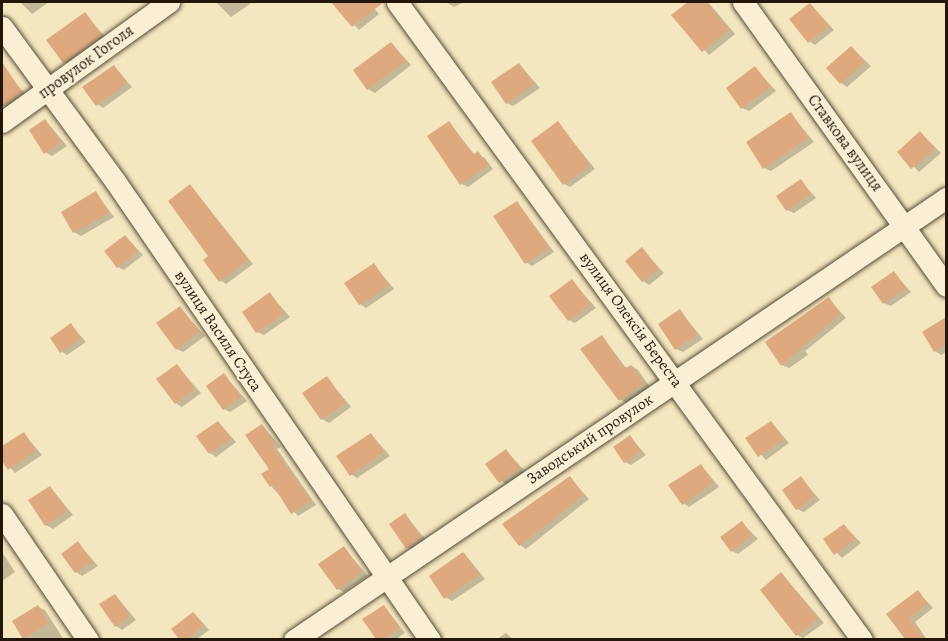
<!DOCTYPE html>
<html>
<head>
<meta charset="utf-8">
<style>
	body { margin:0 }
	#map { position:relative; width:948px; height:641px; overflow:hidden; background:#f4e6be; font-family:Alegreya,serif }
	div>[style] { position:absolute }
	.shadow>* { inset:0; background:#0003 }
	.building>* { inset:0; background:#dfa97f }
	.roads { filter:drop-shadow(0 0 2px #574b38) drop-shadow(0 0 2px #574b38) }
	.street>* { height:21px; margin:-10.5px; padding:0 10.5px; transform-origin:10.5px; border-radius:10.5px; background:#f8efd5 }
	span { translate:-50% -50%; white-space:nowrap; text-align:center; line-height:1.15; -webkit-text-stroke:4.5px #f8efd5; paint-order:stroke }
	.street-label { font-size:16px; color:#23170b }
	.frame { position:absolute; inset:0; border:3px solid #23170b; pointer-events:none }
</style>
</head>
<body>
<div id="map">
	<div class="shadow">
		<i style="clip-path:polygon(20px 2px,49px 2px,32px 14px)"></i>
		<i style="clip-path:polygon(216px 2px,253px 2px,231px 17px)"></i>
		<i style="clip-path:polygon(333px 2px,369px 2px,379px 14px,359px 30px)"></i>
		<i style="clip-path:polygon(446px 2px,464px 2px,454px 7px)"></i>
		<i style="clip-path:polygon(690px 2px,708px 2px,735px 34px,709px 55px,674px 15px)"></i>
		<i style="clip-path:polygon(810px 4px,834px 30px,815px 45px,809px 41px)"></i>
		<i style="clip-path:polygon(85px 14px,107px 39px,70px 65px,64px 62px)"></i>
		<i style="clip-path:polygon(391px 43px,411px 65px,375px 93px,368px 89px)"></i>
		<i style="clip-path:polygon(852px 48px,871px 66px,847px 87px,841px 83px)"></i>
		<i style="clip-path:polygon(519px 64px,540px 88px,513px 106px,507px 103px)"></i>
		<i style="clip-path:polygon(114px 66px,132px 87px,103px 108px,97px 104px)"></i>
		<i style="clip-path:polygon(755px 68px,776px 91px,749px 111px,742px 108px)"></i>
		<i style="clip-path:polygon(8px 74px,27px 96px,9px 109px,2px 104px,2px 78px)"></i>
		<i style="clip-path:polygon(791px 114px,814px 142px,771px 171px,764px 168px)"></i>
		<i style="clip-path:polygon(46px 121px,67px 146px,52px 156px,45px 152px)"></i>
		<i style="clip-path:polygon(449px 123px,475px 155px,484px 157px,493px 169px,468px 187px,462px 184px)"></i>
		<i style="clip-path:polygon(558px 123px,595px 169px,570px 187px,564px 184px)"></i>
		<i style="clip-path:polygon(921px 133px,941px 153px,919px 172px,899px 152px)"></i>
		<i style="clip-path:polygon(801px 181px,816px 198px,794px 213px,787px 210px)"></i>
		<i style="clip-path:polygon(190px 185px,253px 264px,226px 284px,220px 280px,210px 257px)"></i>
		<i style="clip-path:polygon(96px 193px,114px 217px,81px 236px,74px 232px)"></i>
		<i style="clip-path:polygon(517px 202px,554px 252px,532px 266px,526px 262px)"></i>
		<i style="clip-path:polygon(125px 236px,143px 255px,124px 270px,118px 267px)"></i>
		<i style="clip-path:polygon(642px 249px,664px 273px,649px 285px,643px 281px)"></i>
		<i style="clip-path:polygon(374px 265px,394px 289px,366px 308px,360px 304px)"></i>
		<i style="clip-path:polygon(894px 273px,911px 292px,891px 306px,884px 303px)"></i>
		<i style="clip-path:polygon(572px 281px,596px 308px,575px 323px,569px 320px)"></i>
		<i style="clip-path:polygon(270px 294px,290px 317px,264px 335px,257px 332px)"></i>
		<i style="clip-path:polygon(829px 299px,846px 318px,805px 351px,808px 355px,789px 368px,782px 365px)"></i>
		<i style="clip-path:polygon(180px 308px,205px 336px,183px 352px,177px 349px)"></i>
		<i style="clip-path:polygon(680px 311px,703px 339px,683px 352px,676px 349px)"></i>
		<i style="clip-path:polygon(944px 320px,946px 352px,941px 355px,935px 351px)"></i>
		<i style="clip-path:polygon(71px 325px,86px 342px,67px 355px,61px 351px)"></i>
		<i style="clip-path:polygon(602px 336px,627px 369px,632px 366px,638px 370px,650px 387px,626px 403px,620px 399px)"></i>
		<i style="clip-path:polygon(177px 366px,201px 393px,182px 407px,176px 403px)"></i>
		<i style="clip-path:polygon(224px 375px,247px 401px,230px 412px,224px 409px)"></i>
		<i style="clip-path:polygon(327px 378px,351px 407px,329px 423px,322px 419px)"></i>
		<i style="clip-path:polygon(218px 422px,236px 442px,216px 457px,210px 453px)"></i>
		<i style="clip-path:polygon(771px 422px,789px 443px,766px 460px,747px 439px)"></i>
		<i style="clip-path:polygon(262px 425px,281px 447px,277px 449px,316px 505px,298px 516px,271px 486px)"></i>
		<i style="clip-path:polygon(24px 434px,42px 455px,15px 473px,2px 458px,2px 448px)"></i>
		<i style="clip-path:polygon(371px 434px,390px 456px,357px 478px,351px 474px)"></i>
		<i style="clip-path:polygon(630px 437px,646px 455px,631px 465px,625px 462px)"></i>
		<i style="clip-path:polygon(506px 451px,526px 472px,507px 486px,487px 465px)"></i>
		<i style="clip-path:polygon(701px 465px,719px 487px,689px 507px,683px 503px)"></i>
		<i style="clip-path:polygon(570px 478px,589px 499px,526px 549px,520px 545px)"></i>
		<i style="clip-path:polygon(801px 478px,820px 500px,804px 512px,797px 509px)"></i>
		<i style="clip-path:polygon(50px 487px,73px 515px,53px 529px,46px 525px)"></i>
		<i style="clip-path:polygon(405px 515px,427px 541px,413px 551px,407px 547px)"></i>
		<i style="clip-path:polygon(742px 523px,758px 539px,738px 554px,732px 551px)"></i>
		<i style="clip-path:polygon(844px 525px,861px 543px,842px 558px,825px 540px)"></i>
		<i style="clip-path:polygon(78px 543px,98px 566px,82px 576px,76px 572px)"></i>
		<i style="clip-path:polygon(344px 548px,368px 576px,344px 592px,338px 589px)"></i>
		<i style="clip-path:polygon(2px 552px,15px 572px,2px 581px)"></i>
		<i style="clip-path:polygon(464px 553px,485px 579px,452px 601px,445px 597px)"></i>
		<i style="clip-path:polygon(782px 574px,824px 623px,803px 638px,797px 635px)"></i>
		<i style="clip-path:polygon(918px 592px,933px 608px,915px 622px,927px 640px,906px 640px,888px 614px)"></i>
		<i style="clip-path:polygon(115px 595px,136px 620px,122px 630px,116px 626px)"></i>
		<i style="clip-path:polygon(384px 606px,405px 633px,395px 640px,377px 640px,364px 619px)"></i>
		<i style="clip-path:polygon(38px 607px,45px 610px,64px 640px,24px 640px,14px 621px)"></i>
		<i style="clip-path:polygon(194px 613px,209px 630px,196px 640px,180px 640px,173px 629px)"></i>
		<i style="clip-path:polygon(506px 633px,514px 640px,496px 640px)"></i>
	</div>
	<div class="building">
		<i style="clip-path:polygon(331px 2px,384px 2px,352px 27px)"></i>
		<i style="clip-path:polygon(688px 2px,706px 2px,729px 30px,702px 52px,671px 15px)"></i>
		<i style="clip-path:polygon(810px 3px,829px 26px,808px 43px,789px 19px)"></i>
		<i style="clip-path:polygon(85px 12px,102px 35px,63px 63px,46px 40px)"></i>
		<i style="clip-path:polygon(391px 42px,406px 61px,367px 90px,353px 70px)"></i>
		<i style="clip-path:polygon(851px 46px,865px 62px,840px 84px,826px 68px)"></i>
		<i style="clip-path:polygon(2px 62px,22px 92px,2px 107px)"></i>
		<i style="clip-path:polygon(519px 63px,534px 84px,506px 104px,491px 82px)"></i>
		<i style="clip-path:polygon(114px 65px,127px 83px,96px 106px,82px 87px)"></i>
		<i style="clip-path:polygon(755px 66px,771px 87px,741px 109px,726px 88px)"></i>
		<i style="clip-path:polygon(791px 112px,808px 138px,763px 169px,746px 142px)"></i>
		<i style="clip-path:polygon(45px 119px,61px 142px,44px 154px,29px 130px)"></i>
		<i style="clip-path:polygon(449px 121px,473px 155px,478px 151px,488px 165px,460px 185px,427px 136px)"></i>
		<i style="clip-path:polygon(558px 121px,590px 165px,563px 185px,531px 141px)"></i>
		<i style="clip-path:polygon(920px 131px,935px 149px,911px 169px,897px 152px)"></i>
		<i style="clip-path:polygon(801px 179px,811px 194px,786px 211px,776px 196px)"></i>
		<i style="clip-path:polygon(190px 184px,248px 260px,219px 282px,203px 260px,208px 256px,168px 201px)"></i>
		<i style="clip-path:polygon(96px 191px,109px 213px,73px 233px,61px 212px)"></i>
		<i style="clip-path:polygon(517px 201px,549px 248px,525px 264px,493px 216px)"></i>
		<i style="clip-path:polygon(125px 235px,138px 251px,117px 268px,104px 251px)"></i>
		<i style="clip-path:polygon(642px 247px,659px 269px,642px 282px,625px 261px)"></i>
		<i style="clip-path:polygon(374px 263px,389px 285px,359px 305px,344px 283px)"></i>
		<i style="clip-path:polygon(894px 271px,906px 288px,883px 304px,871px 287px)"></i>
		<i style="clip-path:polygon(572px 279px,591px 304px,568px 321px,549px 296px)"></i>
		<i style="clip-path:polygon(270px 292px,284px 314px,256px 333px,242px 312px)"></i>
		<i style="clip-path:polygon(829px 297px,840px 314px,781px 366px,765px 342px)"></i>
		<i style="clip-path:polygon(180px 306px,199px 332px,176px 350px,156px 323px)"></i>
		<i style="clip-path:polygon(680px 309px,697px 335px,675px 350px,658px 324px)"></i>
		<i style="clip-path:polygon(946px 317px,946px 344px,934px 352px,922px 332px)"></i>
		<i style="clip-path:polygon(71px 323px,81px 338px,60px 353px,50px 338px)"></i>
		<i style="clip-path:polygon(602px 335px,624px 369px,631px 365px,644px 383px,619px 401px,580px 349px)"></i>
		<i style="clip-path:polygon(177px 364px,195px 389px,175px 404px,156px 379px)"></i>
		<i style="clip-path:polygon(224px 373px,241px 397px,223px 410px,206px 386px)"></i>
		<i style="clip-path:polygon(327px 376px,346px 403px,321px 420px,302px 393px)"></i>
		<i style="clip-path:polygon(218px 421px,231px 438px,209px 454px,196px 436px)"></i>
		<i style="clip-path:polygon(771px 421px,784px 439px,758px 457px,745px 438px)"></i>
		<i style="clip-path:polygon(262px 424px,275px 443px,272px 445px,311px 501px,291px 514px,273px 485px,270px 487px,261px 474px,269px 469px,245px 435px)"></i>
		<i style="clip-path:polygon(24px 432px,36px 451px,8px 470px,2px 461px,2px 446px)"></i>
		<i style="clip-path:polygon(371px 433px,384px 452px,350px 476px,336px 456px)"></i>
		<i style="clip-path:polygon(630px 435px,641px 451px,624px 463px,613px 447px)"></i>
		<i style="clip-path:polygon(506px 449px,520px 468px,499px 483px,485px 464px)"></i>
		<i style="clip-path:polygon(701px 464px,713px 483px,682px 505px,668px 485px)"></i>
		<i style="clip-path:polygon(570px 476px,584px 495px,519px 546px,502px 524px)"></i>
		<i style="clip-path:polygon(801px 476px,815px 496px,796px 510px,782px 490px)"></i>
		<i style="clip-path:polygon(50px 486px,67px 511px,45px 526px,28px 500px)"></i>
		<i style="clip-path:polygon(405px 513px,421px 537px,406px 549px,389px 524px)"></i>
		<i style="clip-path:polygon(742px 521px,752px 535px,731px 552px,720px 537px)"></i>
		<i style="clip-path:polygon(844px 524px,855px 539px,834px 555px,823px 539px)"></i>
		<i style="clip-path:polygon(78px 541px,92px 562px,75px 573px,61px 554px)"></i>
		<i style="clip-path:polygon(344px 546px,362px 572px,337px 590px,318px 564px)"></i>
		<i style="clip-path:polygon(463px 552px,479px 575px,444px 599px,429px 576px)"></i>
		<i style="clip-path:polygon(781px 572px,818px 619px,796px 636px,760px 590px)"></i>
		<i style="clip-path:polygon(918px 590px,928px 604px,909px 618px,924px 639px,905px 639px,886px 614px)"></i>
		<i style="clip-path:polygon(115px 594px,130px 616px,115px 627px,99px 604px)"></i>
		<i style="clip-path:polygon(38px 605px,49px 623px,23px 639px,12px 621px)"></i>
		<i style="clip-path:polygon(384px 605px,400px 629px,383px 639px,376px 639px,362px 619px)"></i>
		<i style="clip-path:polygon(193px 612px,204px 626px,186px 639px,179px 639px,171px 629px)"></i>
	</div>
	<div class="roads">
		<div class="street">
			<i style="left:397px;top:2px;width:789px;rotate:53.91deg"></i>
			<i style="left:743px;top:2px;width:349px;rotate:54.4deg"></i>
			<i style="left:2px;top:27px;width:191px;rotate:53.7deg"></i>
			<i style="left:115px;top:181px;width:557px;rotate:55.54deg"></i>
			<i style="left:2px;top:122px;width:206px;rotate:-35.7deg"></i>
			<i style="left:2px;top:514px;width:153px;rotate:55.7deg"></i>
			<i style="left:294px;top:640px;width:788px;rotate:-34.13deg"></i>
		</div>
	</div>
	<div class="street-label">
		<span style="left:86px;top:62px;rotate:-36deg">провулок Гоголя</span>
		<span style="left:845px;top:143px;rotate:54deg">Ставкова вулиця</span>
		<span style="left:631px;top:320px;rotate:54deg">вулиця Олексія Береста</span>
		<span style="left:218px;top:331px;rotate:56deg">вулиця Василя Стуса</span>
		<span style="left:590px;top:439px;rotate:-34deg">Заводський провулок</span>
	</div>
	<div class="frame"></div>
</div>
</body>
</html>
